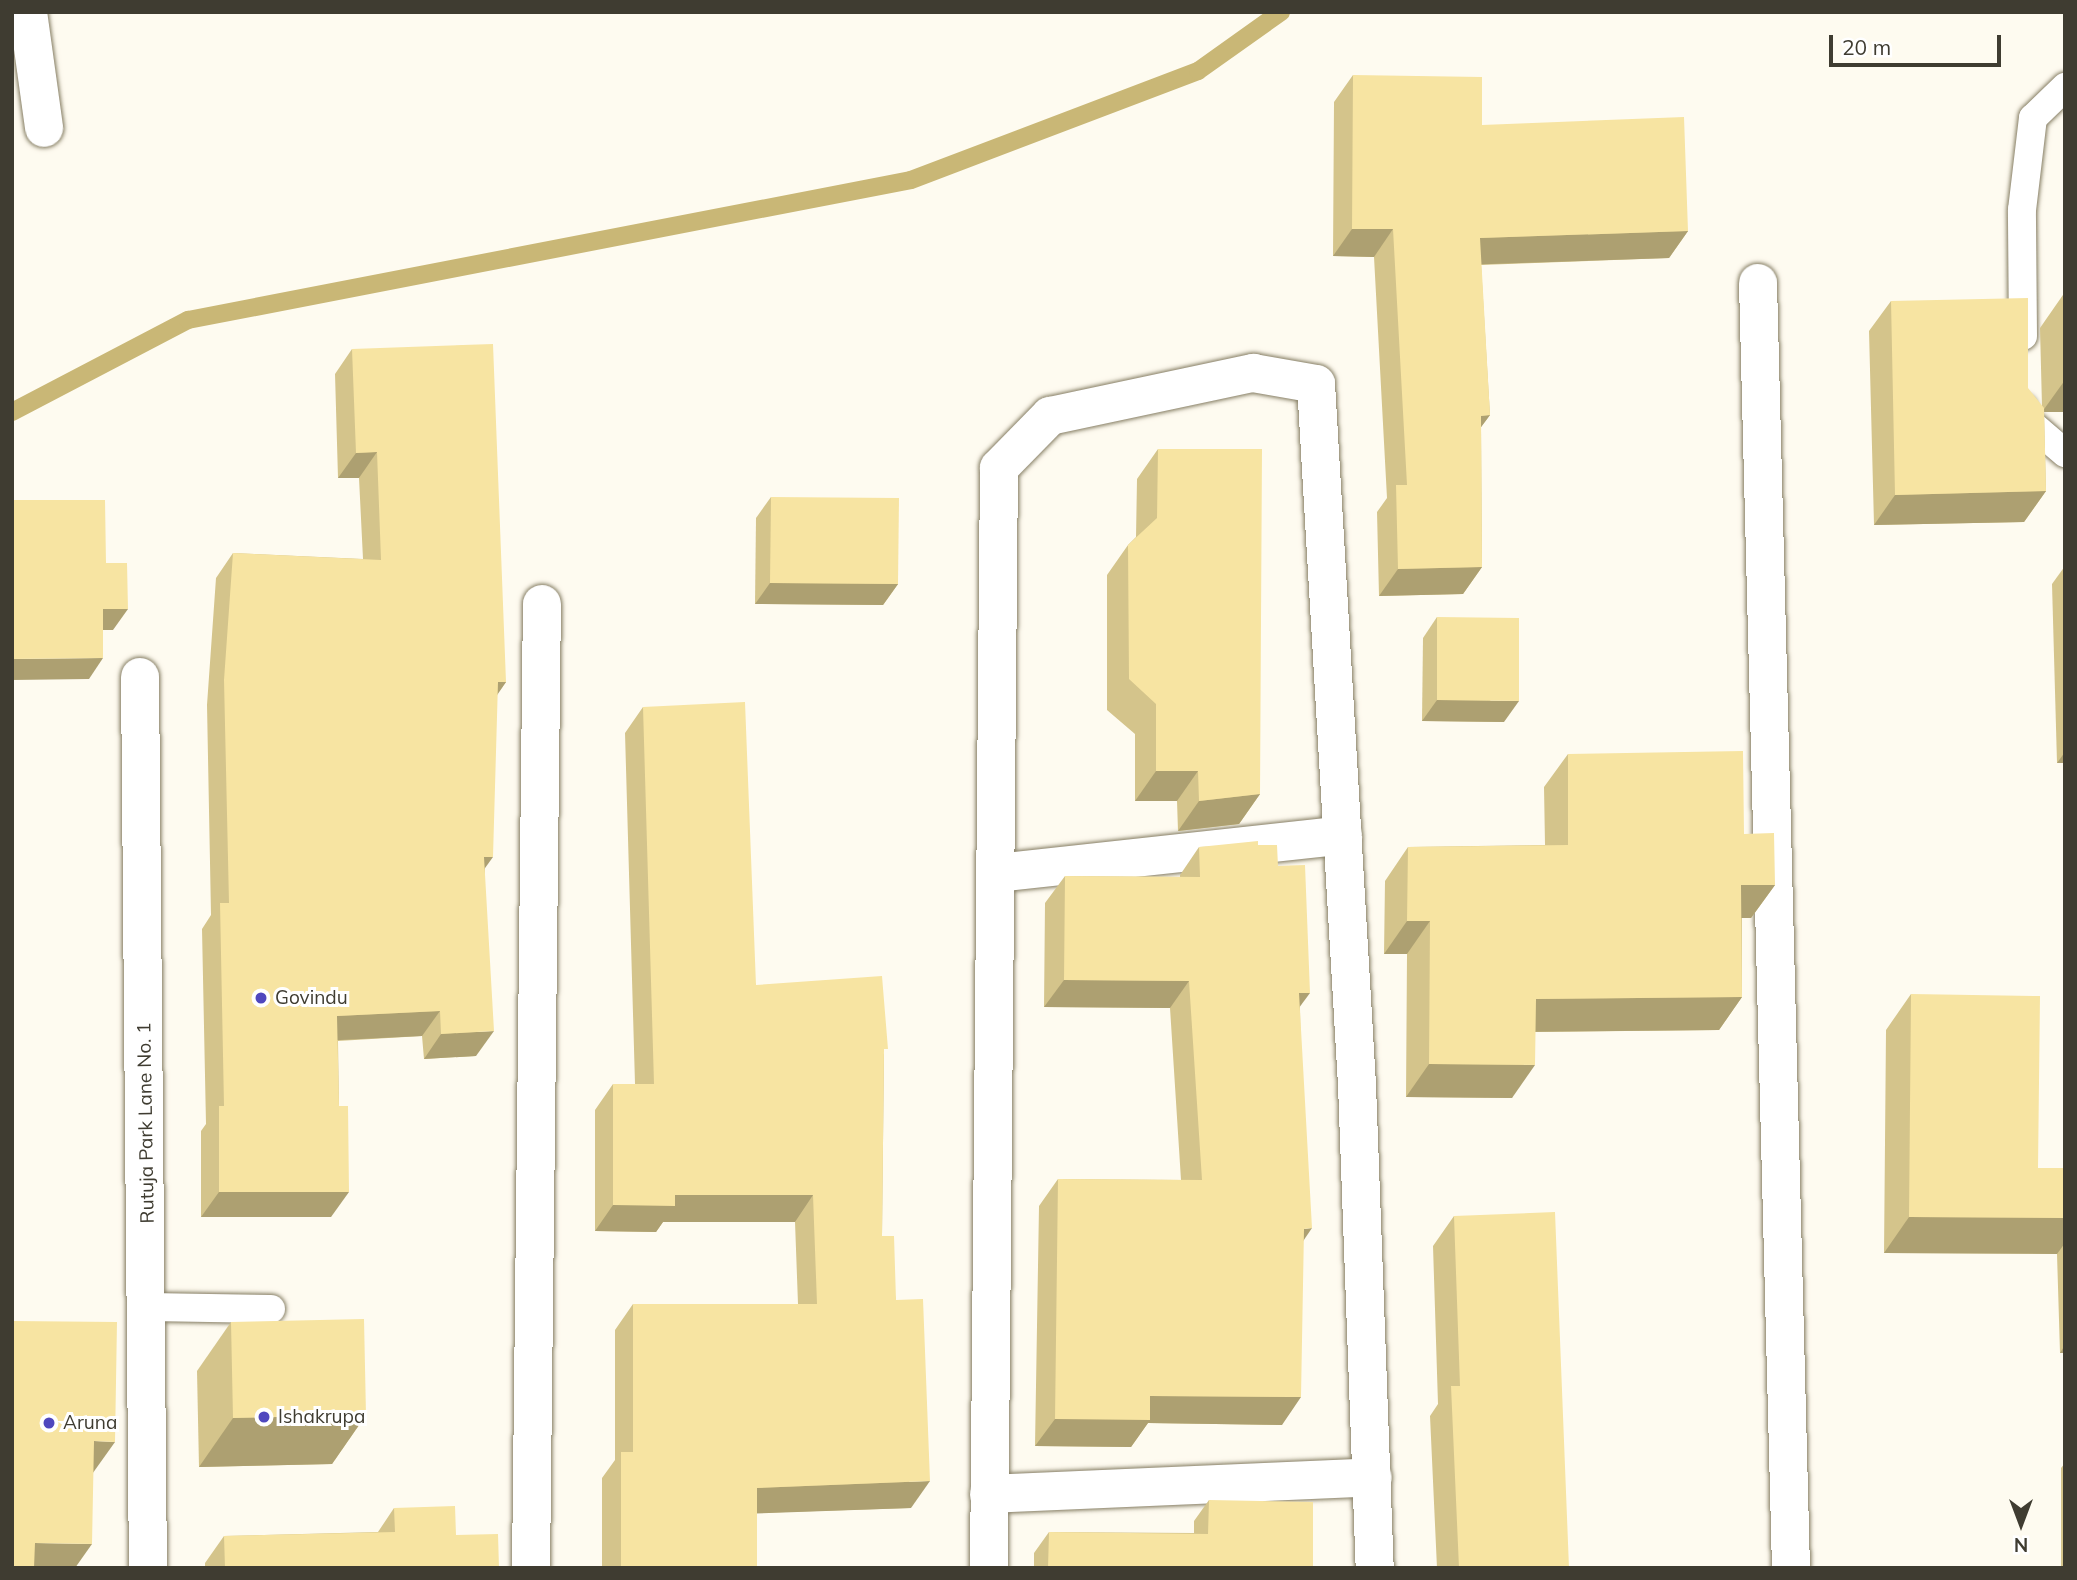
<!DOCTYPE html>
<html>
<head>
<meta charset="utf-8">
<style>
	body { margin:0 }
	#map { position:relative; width:2077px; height:1580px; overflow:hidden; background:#fefbf0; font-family:Mulish,sans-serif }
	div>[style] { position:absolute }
	.stream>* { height:18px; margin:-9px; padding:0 9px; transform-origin:9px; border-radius:9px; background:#c9b776 }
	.roads { filter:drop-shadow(0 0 2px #867e64) drop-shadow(0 0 2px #867e64) }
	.lane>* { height:28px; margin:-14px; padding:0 14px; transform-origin:14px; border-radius:14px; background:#fff }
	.street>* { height:38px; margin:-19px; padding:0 19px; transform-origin:19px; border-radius:19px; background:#fff }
	.wall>* { inset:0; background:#d4c48b }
	.shaded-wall>* { inset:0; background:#ada071 }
	.building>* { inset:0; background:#f7e4a2 }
	.dots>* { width:19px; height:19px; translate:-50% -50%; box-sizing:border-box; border:4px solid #fff; border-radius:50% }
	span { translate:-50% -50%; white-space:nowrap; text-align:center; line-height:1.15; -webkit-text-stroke:6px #fff; paint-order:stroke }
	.poi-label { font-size:19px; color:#3f3c31 }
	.left { translate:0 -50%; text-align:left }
	.street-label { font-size:19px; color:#3f3c31 }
	.frame { position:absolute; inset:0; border:14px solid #3f3c31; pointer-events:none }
	.north { position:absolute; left:1986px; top:1489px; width:70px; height:70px; -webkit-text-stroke:5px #fff; paint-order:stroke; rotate:180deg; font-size:19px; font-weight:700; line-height:28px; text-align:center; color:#3f3c31 }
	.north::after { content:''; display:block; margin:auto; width:24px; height:32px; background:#3f3c31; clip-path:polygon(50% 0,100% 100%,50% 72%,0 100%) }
	.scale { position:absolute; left:1829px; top:35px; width:172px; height:32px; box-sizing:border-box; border:4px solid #3f3c31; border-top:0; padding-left:9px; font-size:21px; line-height:24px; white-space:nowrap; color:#3f3c31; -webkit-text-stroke:5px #fff; paint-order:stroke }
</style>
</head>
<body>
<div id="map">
	<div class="stream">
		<i style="left:12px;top:412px;width:199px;rotate:-27.6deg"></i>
		<i style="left:188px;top:320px;width:736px;rotate:-10.96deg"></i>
		<i style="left:911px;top:180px;width:307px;rotate:-20.8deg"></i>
		<i style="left:1198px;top:71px;width:102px;rotate:-35.4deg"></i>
	</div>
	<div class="roads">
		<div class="lane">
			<i style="left:2023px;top:336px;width:126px;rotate:-90.5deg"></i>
			<i style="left:2022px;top:210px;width:93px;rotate:-83.2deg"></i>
			<i style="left:2033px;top:118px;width:45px;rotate:-44.1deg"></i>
			<i style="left:2023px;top:408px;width:10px;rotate:84deg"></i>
			<i style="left:2024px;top:418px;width:54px;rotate:40.5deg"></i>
			<i style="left:148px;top:1307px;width:123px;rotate:0.9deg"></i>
		</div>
		<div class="street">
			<i style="left:28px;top:12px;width:117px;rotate:82.1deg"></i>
			<i style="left:1758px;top:283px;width:1285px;rotate:88.53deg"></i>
			<i style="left:140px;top:677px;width:891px;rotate:89.49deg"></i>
			<i style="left:996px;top:873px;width:349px;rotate:-6.2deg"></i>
			<i style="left:989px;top:1494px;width:384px;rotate:-2.5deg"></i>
			<i style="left:531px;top:1568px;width:964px;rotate:-89.35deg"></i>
			<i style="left:989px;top:1568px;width:1100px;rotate:-89.48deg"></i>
			<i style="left:999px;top:468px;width:73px;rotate:-45.6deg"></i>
			<i style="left:1050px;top:416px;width:208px;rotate:-12deg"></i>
			<i style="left:1253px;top:373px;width:64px;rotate:9.9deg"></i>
			<i style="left:1316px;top:384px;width:702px;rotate:86.65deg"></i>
			<i style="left:1357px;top:1085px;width:483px;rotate:87.9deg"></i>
		</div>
	</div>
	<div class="wall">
		<i style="clip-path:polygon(1353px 75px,1482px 125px,1688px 231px,1669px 258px,1481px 265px,1490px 415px,1481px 427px,1482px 567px,1463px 594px,1379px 596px,1377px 512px,1387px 498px,1374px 257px,1333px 256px,1334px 102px)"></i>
		<i style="clip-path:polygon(2065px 292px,2065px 412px,2044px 412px,2046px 491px,2024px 522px,1874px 525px,1869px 331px,1891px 301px,2042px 407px,2040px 328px)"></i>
		<i style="clip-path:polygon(352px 349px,506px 682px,497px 694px,485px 868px,476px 1056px,424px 1059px,422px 1036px,338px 1041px,339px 1106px,331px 1217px,201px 1217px,201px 1131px,206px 1124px,202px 929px,211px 915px,207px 705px,216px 578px,233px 553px,363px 559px,359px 478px,338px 478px,335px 374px)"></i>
		<i style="clip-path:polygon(1158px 449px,1260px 794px,1239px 824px,1178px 831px,1177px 801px,1135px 801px,1135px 734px,1107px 710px,1107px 575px,1128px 545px,1136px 537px,1137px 479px)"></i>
		<i style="clip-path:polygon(771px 497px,898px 584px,883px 605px,755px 604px,756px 518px)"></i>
		<i style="clip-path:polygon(2065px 566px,2065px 763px,2057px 763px,2052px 584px)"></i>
		<i style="clip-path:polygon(1437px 617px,1504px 722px,1422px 721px,1423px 638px)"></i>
		<i style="clip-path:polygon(643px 707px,756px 985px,884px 1054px,882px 1236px,896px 1300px,911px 1508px,757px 1513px,757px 1568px,602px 1568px,602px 1478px,615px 1460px,615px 1330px,633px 1304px,798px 1304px,795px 1222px,663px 1222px,656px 1232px,595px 1231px,595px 1110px,613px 1084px,635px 1084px,625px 733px)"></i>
		<i style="clip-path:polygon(1568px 754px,1744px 834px,1775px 885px,1751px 918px,1742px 918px,1742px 997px,1719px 1030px,1535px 1032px,1512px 1098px,1406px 1097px,1407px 954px,1384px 954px,1385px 881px,1408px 847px,1545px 845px,1544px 787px)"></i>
		<i style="clip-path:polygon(1258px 845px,1278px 866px,1300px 1007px,1303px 1241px,1282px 1425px,1148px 1423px,1131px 1447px,1035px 1446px,1039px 1206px,1058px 1179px,1181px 1180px,1170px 1008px,1044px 1007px,1045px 903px,1065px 876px,1180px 877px,1180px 875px,1199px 847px)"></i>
		<i style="clip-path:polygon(1911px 994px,2038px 1168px,2065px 1168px,2065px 1353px,2060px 1353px,2057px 1254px,1884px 1253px,1886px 1030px)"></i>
		<i style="clip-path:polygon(1454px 1216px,1569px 1568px,1437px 1568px,1430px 1416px,1438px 1404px,1433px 1246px)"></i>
		<i style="clip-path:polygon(231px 1322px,366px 1415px,332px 1464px,199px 1467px,197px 1371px)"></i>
		<i style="clip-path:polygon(2065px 1463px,2065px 1568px,2061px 1568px,2061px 1468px)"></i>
		<i style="clip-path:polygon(1209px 1500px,1313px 1568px,1034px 1568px,1034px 1553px,1049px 1532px,1194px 1533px,1194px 1521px)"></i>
		<i style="clip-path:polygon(394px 1508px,456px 1535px,499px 1568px,205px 1568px,205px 1563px,224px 1536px,378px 1532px)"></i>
	</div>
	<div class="shaded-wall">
		<i style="clip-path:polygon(1352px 229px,1393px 229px,1374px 257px,1333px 256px)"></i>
		<i style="clip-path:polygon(1688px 231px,1669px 258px,1461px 265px,1480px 238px)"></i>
		<i style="clip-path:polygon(2065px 380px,2065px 412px,2042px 412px)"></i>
		<i style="clip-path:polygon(1490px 415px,1470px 442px,1481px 416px)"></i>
		<i style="clip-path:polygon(377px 452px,359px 478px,338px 478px,356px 453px)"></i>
		<i style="clip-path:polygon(2046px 491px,2024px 522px,1874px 525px,1895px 495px)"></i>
		<i style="clip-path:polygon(1482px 567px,1463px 594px,1379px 596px,1398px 569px)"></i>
		<i style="clip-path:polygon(770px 583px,898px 584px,883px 605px,755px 604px)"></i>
		<i style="clip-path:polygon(103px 609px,128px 609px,113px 630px,89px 630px)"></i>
		<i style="clip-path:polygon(103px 658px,89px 679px,12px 680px,12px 659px)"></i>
		<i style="clip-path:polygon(498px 682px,506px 682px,489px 707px)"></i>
		<i style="clip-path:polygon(1437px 700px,1519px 701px,1504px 722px,1422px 721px)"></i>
		<i style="clip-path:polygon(2065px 752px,2065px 763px,2057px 763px)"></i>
		<i style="clip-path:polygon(1156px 771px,1198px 771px,1177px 801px,1135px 801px)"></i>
		<i style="clip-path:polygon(1260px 794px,1239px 824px,1178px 831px,1199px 801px)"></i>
		<i style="clip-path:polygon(484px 857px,493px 857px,475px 882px)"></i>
		<i style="clip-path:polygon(1741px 885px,1775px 885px,1751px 918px,1718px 918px)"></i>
		<i style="clip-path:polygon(1407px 921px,1430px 921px,1407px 954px,1384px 954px)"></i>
		<i style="clip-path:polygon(1064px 980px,1189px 981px,1170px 1008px,1044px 1007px)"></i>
		<i style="clip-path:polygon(1299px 993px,1310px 993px,1290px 1020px)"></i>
		<i style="clip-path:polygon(1742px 997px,1719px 1030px,1513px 1032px,1536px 999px)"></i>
		<i style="clip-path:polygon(440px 1011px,422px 1036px,320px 1041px,337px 1016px)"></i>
		<i style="clip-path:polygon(494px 1031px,476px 1056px,424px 1059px,441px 1034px)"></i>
		<i style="clip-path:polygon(1429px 1064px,1535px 1065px,1512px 1098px,1406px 1097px)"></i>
		<i style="clip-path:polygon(219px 1192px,349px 1192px,331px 1217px,201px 1217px)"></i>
		<i style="clip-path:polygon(675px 1195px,813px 1195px,795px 1222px,663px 1222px,656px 1232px,595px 1231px,613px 1205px)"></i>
		<i style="clip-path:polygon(1909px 1217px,2065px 1218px,2065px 1243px,2057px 1254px,1884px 1253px)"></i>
		<i style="clip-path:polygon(1312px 1228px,1293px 1256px,1304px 1229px)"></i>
		<i style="clip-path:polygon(2065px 1345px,2065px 1353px,2060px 1353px)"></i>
		<i style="clip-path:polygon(1150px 1396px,1301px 1397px,1282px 1425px,1148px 1423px,1131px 1447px,1035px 1446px,1055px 1419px)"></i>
		<i style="clip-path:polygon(366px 1415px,332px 1464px,199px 1467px,233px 1418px)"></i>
		<i style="clip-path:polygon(94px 1441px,115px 1442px,85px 1484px)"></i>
		<i style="clip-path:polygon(930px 1481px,911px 1508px,739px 1514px,757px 1488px)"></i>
		<i style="clip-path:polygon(35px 1543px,92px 1544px,75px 1568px,18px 1568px)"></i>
	</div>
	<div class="building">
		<i style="clip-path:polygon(1353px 75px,1482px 77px,1482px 125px,1684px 117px,1688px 231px,1480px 238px,1490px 415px,1481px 416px,1482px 567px,1398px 569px,1396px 485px,1407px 485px,1393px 229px,1352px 229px)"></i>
		<i style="clip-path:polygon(2028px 298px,2028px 388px,2044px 408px,2046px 491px,1895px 495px,1891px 301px)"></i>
		<i style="clip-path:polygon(493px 344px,506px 682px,498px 682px,493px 857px,484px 857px,494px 1031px,441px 1034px,440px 1011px,337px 1016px,339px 1106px,348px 1106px,349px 1192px,219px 1192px,219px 1106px,224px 1106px,220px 903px,229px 903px,224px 680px,233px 553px,381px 560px,377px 452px,356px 453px,352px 349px)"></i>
		<i style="clip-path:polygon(1158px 449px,1262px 449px,1260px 794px,1199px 801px,1198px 771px,1156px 771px,1156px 704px,1129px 679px,1128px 545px,1157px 518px)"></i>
		<i style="clip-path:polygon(771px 497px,899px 498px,898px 584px,770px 583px)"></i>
		<i style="clip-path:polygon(12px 500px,105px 500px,106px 563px,127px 563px,128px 609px,103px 609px,103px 658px,12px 659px)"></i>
		<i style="clip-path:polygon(1437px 617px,1519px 618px,1519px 701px,1437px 700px)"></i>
		<i style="clip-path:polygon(745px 702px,756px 985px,882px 976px,888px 1049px,884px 1049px,882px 1236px,894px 1236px,896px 1300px,923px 1299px,930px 1481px,757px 1488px,757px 1568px,621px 1568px,621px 1452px,633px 1452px,633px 1304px,817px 1304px,813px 1195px,675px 1195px,675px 1206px,613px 1205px,613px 1084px,654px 1084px,643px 707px)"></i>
		<i style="clip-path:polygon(1743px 751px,1744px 834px,1774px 833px,1775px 885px,1741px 885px,1742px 997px,1536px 999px,1535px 1065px,1429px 1064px,1430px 921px,1407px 921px,1408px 847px,1568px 845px,1568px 754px)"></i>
		<i style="clip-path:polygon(1258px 841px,1258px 845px,1277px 845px,1278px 866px,1305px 865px,1310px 993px,1299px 993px,1312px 1228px,1304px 1229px,1301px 1397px,1150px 1396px,1150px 1420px,1055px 1419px,1058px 1179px,1202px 1180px,1189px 981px,1064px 980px,1065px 876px,1200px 877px,1199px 847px)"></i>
		<i style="clip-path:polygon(1911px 994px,2040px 996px,2038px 1168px,2065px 1168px,2065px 1218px,1909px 1217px)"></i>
		<i style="clip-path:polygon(1555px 1212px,1569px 1568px,1459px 1568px,1451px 1386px,1460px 1386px,1454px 1216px)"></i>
		<i style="clip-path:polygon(364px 1319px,366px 1415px,233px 1418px,231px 1322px)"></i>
		<i style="clip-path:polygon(12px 1321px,117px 1322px,115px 1442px,94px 1441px,92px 1544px,35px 1543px,34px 1568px,12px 1568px)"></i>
		<i style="clip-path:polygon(1209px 1500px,1313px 1502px,1313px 1568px,1048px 1568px,1049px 1532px,1208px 1534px)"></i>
		<i style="clip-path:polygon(455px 1506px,456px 1535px,498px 1534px,499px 1568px,225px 1568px,224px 1536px,395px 1532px,394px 1508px)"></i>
	</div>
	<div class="dots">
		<i style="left:261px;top:998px;background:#4f47be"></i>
		<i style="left:264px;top:1417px;background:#4f47be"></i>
		<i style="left:49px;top:1423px;background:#4f47be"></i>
	</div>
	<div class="poi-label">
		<span class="left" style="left:275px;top:998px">Govindu</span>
		<span class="left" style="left:278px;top:1417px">Ishakrupa</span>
		<span class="left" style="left:63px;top:1423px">Aruna</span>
	</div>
	<div class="street-label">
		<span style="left:146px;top:1123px;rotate:-91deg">Rutuja Park Lane No. 1</span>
	</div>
	<div class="frame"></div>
	<div class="north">N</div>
	<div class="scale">20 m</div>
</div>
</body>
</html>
